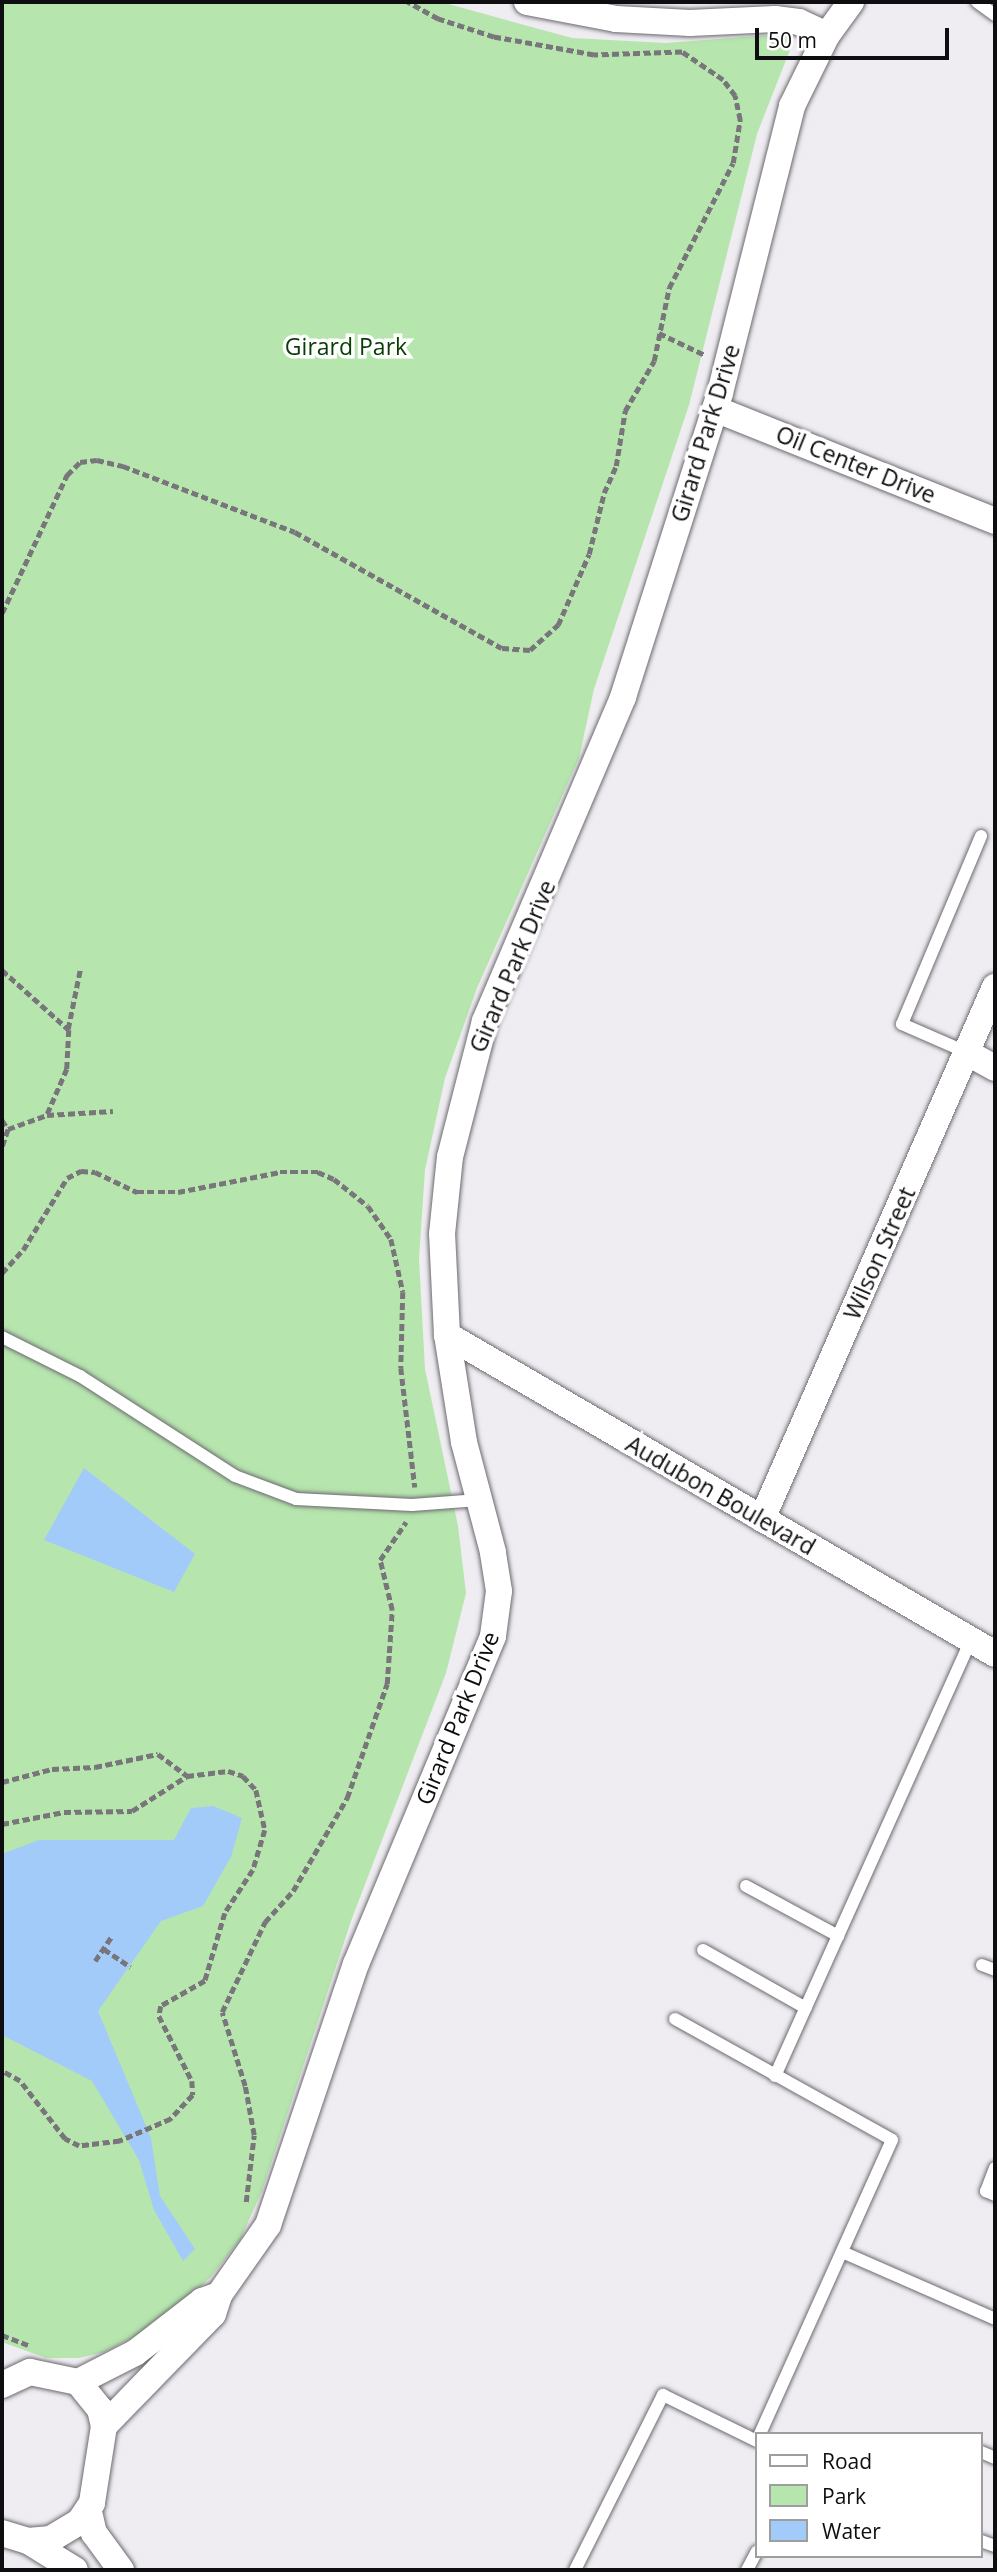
<!DOCTYPE html>
<html>
<head>
<meta charset="utf-8">
<style>
	body { margin:0 }
	#map { position:relative; width:997px; height:2572px; overflow:hidden; background:#efecf2; font-family:"Open Sans",sans-serif }
	div>[style] { position:absolute }
	.green>* { inset:0; background:#b6e5ae }
	.water>* { inset:0; background:#a3cbf9 }
	.path>* { height:4.5px; margin-top:-2.25px; transform-origin:0; background:repeating-linear-gradient(90deg,#78767a 0 7px,transparent 0 10.5px) }
	.roads { filter:drop-shadow(0 0 2px #6d6a70) drop-shadow(0 0 2px #6d6a70) }
	.service>* { height:12px; margin:-6px; padding:0 6px; transform-origin:6px; border-radius:6px; background:#fff }
	.minor>* { height:26px; margin:-13px; padding:0 13px; transform-origin:13px; border-radius:13px; background:#fff }
	span { translate:-50% -50%; white-space:nowrap; text-align:center; line-height:1.15; -webkit-text-stroke:7px #fff; paint-order:stroke }
	.park-label { font-size:23px; color:#083d01 }
	.street-label { font-size:23px; color:#0e0d0f }
	.frame { position:absolute; inset:0; border:4px solid #0e0d0f; pointer-events:none }
	.legend { position:absolute; left:755px; top:2432px; width:228px; height:126px; box-sizing:border-box; background:#fff; border:2px solid #9f9e9f; margin:0; padding:9px 12px; list-style:none; font-size:21px; color:#0e0d0f }
	.legend li { display:flex; align-items:center; gap:14px; height:35px }
	.legend b { width:35px; border:2px solid #9f9e9f }
	.scale { position:absolute; left:755px; top:28px; width:194px; height:32px; box-sizing:border-box; border:4px solid #0e0d0f; border-top:0; padding-left:9px; font-size:21px; line-height:24px; white-space:nowrap; color:#0e0d0f; -webkit-text-stroke:5px #fff; paint-order:stroke }
</style>
</head>
<body>
<div id="map">
	<div class="green">
		<i style="clip-path:polygon(2px 2px,441px 2px,572px 38px,666px 43px,785px 34px,793px 42px,757px 134px,689px 405px,594px 689px,579px 758px,477px 988px,445px 1078px,425px 1170px,419px 1259px,425px 1369px,458px 1526px,466px 1593px,446px 1673px,351px 1921px,262px 2191px,240px 2240px,210px 2278px,178px 2307px,140px 2334px,104px 2352px,79px 2358px,46px 2358px,2px 2342px)"></i>
	</div>
	<div class="water">
		<i style="clip-path:polygon(84px 1468px,195px 1554px,174px 1592px,44px 1540px)"></i>
		<i style="clip-path:polygon(213px 1806px,242px 1818px,231px 1857px,203px 1906px,161px 1921px,98px 2011px,151px 2138px,160px 2196px,195px 2249px,183px 2261px,154px 2210px,139px 2160px,92px 2081px,2px 2035px,2px 1854px,39px 1840px,174px 1840px,191px 1808px)"></i>
	</div>
	<div class="path">
		<i style="left:659px;top:333px;width:51px;rotate:25.6deg"></i>
		<i style="left:2px;top:613px;width:153px;rotate:-64.8deg"></i>
		<i style="left:67px;top:475px;width:18px;rotate:-45deg"></i>
		<i style="left:80px;top:462px;width:17px;rotate:-7deg"></i>
		<i style="left:97px;top:460px;width:27px;rotate:13deg"></i>
		<i style="left:123px;top:466px;width:184px;rotate:21deg"></i>
		<i style="left:295px;top:532px;width:237px;rotate:29.3deg"></i>
		<i style="left:502px;top:648px;width:28px;rotate:4deg"></i>
		<i style="left:530px;top:650px;width:38px;rotate:-42deg"></i>
		<i style="left:558px;top:625px;width:77px;rotate:-66.4deg"></i>
		<i style="left:589px;top:554px;width:63px;rotate:-76.2deg"></i>
		<i style="left:604px;top:493px;width:30px;rotate:-66deg"></i>
		<i style="left:616px;top:466px;width:56px;rotate:-80.7deg"></i>
		<i style="left:625px;top:411px;width:58px;rotate:-59.9deg"></i>
		<i style="left:654px;top:361px;width:75px;rotate:-78.4deg"></i>
		<i style="left:669px;top:288px;width:140px;rotate:-62.9deg"></i>
		<i style="left:733px;top:163px;width:44px;rotate:-80.8deg"></i>
		<i style="left:740px;top:120px;width:25px;rotate:-102deg"></i>
		<i style="left:735px;top:96px;width:20px;rotate:-127deg"></i>
		<i style="left:723px;top:80px;width:50px;rotate:-145.7deg"></i>
		<i style="left:682px;top:52px;width:88px;rotate:178deg"></i>
		<i style="left:594px;top:55px;width:102px;rotate:-169.8deg"></i>
		<i style="left:494px;top:37px;width:59px;rotate:-162.2deg"></i>
		<i style="left:438px;top:19px;width:35px;rotate:-151deg"></i>
		<i style="left:2px;top:970px;width:90px;rotate:41.8deg"></i>
		<i style="left:69px;top:1030px;width:39px;rotate:93deg"></i>
		<i style="left:67px;top:1069px;width:50px;rotate:113.5deg"></i>
		<i style="left:68px;top:1029px;width:60px;rotate:-78.5deg"></i>
		<i style="left:2px;top:1120px;width:11px;rotate:56deg"></i>
		<i style="left:2px;top:1146px;width:18px;rotate:-71deg"></i>
		<i style="left:8px;top:1129px;width:41px;rotate:-19.7deg"></i>
		<i style="left:47px;top:1115px;width:66px;rotate:-3.5deg"></i>
		<i style="left:2px;top:1273px;width:31px;rotate:-48deg"></i>
		<i style="left:23px;top:1250px;width:84px;rotate:-58.6deg"></i>
		<i style="left:67px;top:1178px;width:16px;rotate:-27deg"></i>
		<i style="left:81px;top:1171px;width:14px;rotate:4deg"></i>
		<i style="left:95px;top:1172px;width:47px;rotate:25.5deg"></i>
		<i style="left:137px;top:1192px;width:41px"></i>
		<i style="left:178px;top:1192px;width:104px;rotate:-11.1deg"></i>
		<i style="left:280px;top:1172px;width:38px"></i>
		<i style="left:318px;top:1172px;width:17px;rotate:24deg"></i>
		<i style="left:334px;top:1179px;width:43px;rotate:38.5deg"></i>
		<i style="left:368px;top:1206px;width:40px;rotate:55.1deg"></i>
		<i style="left:391px;top:1239px;width:54px;rotate:77.2deg"></i>
		<i style="left:403px;top:1292px;width:76px;rotate:91.5deg"></i>
		<i style="left:401px;top:1368px;width:120px;rotate:83.3deg"></i>
		<i style="left:2px;top:1782px;width:52px;rotate:-14.6deg"></i>
		<i style="left:52px;top:1769px;width:43px;rotate:-2.7deg"></i>
		<i style="left:95px;top:1767px;width:64px;rotate:-11.7deg"></i>
		<i style="left:158px;top:1754px;width:36px;rotate:37deg"></i>
		<i style="left:2px;top:1824px;width:63px;rotate:-11deg"></i>
		<i style="left:64px;top:1812px;width:68px;rotate:-0.8deg"></i>
		<i style="left:132px;top:1811px;width:65px;rotate:-32.5deg"></i>
		<i style="left:187px;top:1776px;width:41px;rotate:-7deg"></i>
		<i style="left:228px;top:1771px;width:16px;rotate:18deg"></i>
		<i style="left:243px;top:1776px;width:19px;rotate:47deg"></i>
		<i style="left:256px;top:1790px;width:41px;rotate:77.3deg"></i>
		<i style="left:265px;top:1830px;width:42px;rotate:106.7deg"></i>
		<i style="left:253px;top:1870px;width:51px;rotate:123.1deg"></i>
		<i style="left:225px;top:1913px;width:71px;rotate:106.4deg"></i>
		<i style="left:205px;top:1981px;width:51px;rotate:150.4deg"></i>
		<i style="left:161px;top:2006px;width:10px;rotate:101deg"></i>
		<i style="left:159px;top:2016px;width:73px;rotate:63.1deg"></i>
		<i style="left:192px;top:2081px;width:14px;rotate:86deg"></i>
		<i style="left:193px;top:2095px;width:33px;rotate:133deg"></i>
		<i style="left:171px;top:2119px;width:56px;rotate:156.7deg"></i>
		<i style="left:120px;top:2141px;width:41px;rotate:173deg"></i>
		<i style="left:79px;top:2146px;width:16px;rotate:-153deg"></i>
		<i style="left:65px;top:2139px;width:73px;rotate:-127.8deg"></i>
		<i style="left:20px;top:2081px;width:21px;rotate:-151deg"></i>
		<i style="left:104px;top:1949px;width:32px;rotate:34deg"></i>
		<i style="left:95px;top:1961px;width:30px;rotate:-56deg"></i>
		<i style="left:246px;top:2202px;width:67px;rotate:-83.2deg"></i>
		<i style="left:254px;top:2135px;width:50px;rotate:-100.4deg"></i>
		<i style="left:245px;top:2086px;width:77px;rotate:-107.3deg"></i>
		<i style="left:222px;top:2012px;width:100px;rotate:-64.5deg"></i>
		<i style="left:265px;top:1922px;width:42px;rotate:-47.9deg"></i>
		<i style="left:293px;top:1891px;width:108px;rotate:-59.9deg"></i>
		<i style="left:347px;top:1798px;width:121px;rotate:-70.7deg"></i>
		<i style="left:387px;top:1684px;width:74px;rotate:-86.1deg"></i>
		<i style="left:392px;top:1610px;width:51px;rotate:-103.5deg"></i>
		<i style="left:380px;top:1560px;width:46px;rotate:-55.6deg"></i>
		<i style="left:2px;top:2335px;width:28px;rotate:21deg"></i>
	</div>
	<div class="roads">
		<div class="service">
			<i style="left:977px;top:2px;width:22px;rotate:36deg"></i>
			<i style="left:966px;top:1052px;width:70px;rotate:-156.4deg"></i>
			<i style="left:902px;top:1024px;width:204px;rotate:-67.2deg"></i>
			<i style="left:2px;top:1337px;width:87px;rotate:26.6deg"></i>
			<i style="left:80px;top:1376px;width:184px;rotate:32.8deg"></i>
			<i style="left:235px;top:1476px;width:65px;rotate:20.7deg"></i>
			<i style="left:296px;top:1499px;width:116px;rotate:3deg"></i>
			<i style="left:412px;top:1505px;width:67px;rotate:-4.3deg"></i>
			<i style="left:746px;top:1886px;width:105px;rotate:28.5deg"></i>
			<i style="left:703px;top:1950px;width:118px;rotate:29.4deg"></i>
			<i style="left:982px;top:1965px;width:14px;rotate:21deg"></i>
			<i style="left:675px;top:2019px;width:248px;rotate:29.1deg"></i>
			<i style="left:892px;top:2140px;width:322px;rotate:114.2deg"></i>
			<i style="left:775px;top:2076px;width:478px;rotate:-65.8deg"></i>
			<i style="left:995px;top:2168px;width:25px;rotate:111deg"></i>
			<i style="left:986px;top:2191px;width:10px;rotate:24deg"></i>
			<i style="left:842px;top:2252px;width:167px;rotate:23.6deg"></i>
			<i style="left:981px;top:2452px;width:15px;rotate:23deg"></i>
			<i style="left:981px;top:2541px;width:15px;rotate:20deg"></i>
			<i style="left:575px;top:2570px;width:196px;rotate:-63.3deg"></i>
			<i style="left:663px;top:2395px;width:105px;rotate:26.1deg"></i>
			<i style="left:747px;top:2570px;width:21px;rotate:-62deg"></i>
		</div>
		<div class="minor">
			<i style="left:527px;top:2px;width:91px;rotate:10.8deg"></i>
			<i style="left:616px;top:19px;width:74px;rotate:3.1deg"></i>
			<i style="left:690px;top:23px;width:85px;rotate:-2.7deg"></i>
			<i style="left:775px;top:19px;width:24px;rotate:7deg"></i>
			<i style="left:799px;top:22px;width:31px;rotate:25deg"></i>
			<i style="left:715px;top:409px;width:302px;rotate:21.8deg"></i>
			<i style="left:966px;top:1052px;width:33px;rotate:29deg"></i>
			<i style="left:447px;top:1335px;width:634px;rotate:30.2deg"></i>
			<i style="left:762px;top:1519px;width:581px;rotate:-66.35deg"></i>
			<i style="left:78px;top:2382px;width:64px;rotate:-27deg"></i>
			<i style="left:135px;top:2353px;width:85px;rotate:-37.8deg"></i>
			<i style="left:202px;top:2301px;width:18px;rotate:-19deg"></i>
			<i style="left:2px;top:2385px;width:31px;rotate:-25deg"></i>
			<i style="left:30px;top:2372px;width:49px;rotate:11.8deg"></i>
			<i style="left:78px;top:2382px;width:35px;rotate:51deg"></i>
			<i style="left:100px;top:2409px;width:17px;rotate:77deg"></i>
			<i style="left:104px;top:2426px;width:78px;rotate:98.9deg"></i>
			<i style="left:92px;top:2503px;width:23px;rotate:124deg"></i>
			<i style="left:79px;top:2522px;width:33px;rotate:149deg"></i>
			<i style="left:51px;top:2539px;width:23px;rotate:175deg"></i>
			<i style="left:28px;top:2541px;width:27px;rotate:-163deg"></i>
			<i style="left:104px;top:2426px;width:156px;rotate:-45.8deg"></i>
			<i style="left:213px;top:2314px;width:20px;rotate:-72deg"></i>
			<i style="left:219px;top:2295px;width:85px;rotate:-55deg"></i>
			<i style="left:268px;top:2225px;width:275px;rotate:-71.4deg"></i>
			<i style="left:356px;top:1964px;width:355px;rotate:-67.3deg"></i>
			<i style="left:493px;top:1636px;width:45px;rotate:-82.4deg"></i>
			<i style="left:499px;top:1591px;width:39px;rotate:-99deg"></i>
			<i style="left:493px;top:1552px;width:114px;rotate:-104.8deg"></i>
			<i style="left:464px;top:1442px;width:108px;rotate:-99deg"></i>
			<i style="left:447px;top:1335px;width:101px;rotate:-92.8deg"></i>
			<i style="left:442px;top:1234px;width:77px;rotate:-84.1deg"></i>
			<i style="left:450px;top:1157px;width:140px;rotate:-75.6deg"></i>
			<i style="left:485px;top:1021px;width:352px;rotate:-66.9deg"></i>
			<i style="left:623px;top:697px;width:319px;rotate:-72.3deg"></i>
			<i style="left:720px;top:393px;width:296px;rotate:-75.9deg"></i>
			<i style="left:792px;top:106px;width:79px;rotate:-63.8deg"></i>
			<i style="left:827px;top:35px;width:41px;rotate:-54deg"></i>
			<i style="left:89px;top:2512px;width:22px;rotate:77deg"></i>
			<i style="left:94px;top:2533px;width:46px;rotate:53.9deg"></i>
			<i style="left:28px;top:2541px;width:55px;rotate:31.7deg"></i>
		</div>
	</div>
	<div class="park-label">
		<span style="left:346px;top:346px">Girard Park</span>
	</div>
	<div class="street-label">
		<span style="left:705px;top:433px;rotate:-73deg">Girard Park Drive</span>
		<span style="left:856px;top:464px;rotate:22deg">Oil Center Drive</span>
		<span style="left:512px;top:966px;rotate:-67deg">Girard Park Drive</span>
		<span style="left:879px;top:1253px;rotate:-66deg">Wilson Street</span>
		<span style="left:721px;top:1495px;rotate:30deg">Audubon Boulevard</span>
		<span style="left:457px;top:1718px;rotate:-68deg">Girard Park Drive</span>
	</div>
	<div class="frame"></div>
	<ul class="legend">
	<li><b style="height:9px;background:#fff"></b>Road</li>
	<li><b style="height:19px;background:#b6e5ae"></b>Park</li>
	<li><b style="height:19px;background:#a3cbf9"></b>Water</li>
	</ul>
	<div class="scale">50 m</div>
</div>
</body>
</html>
